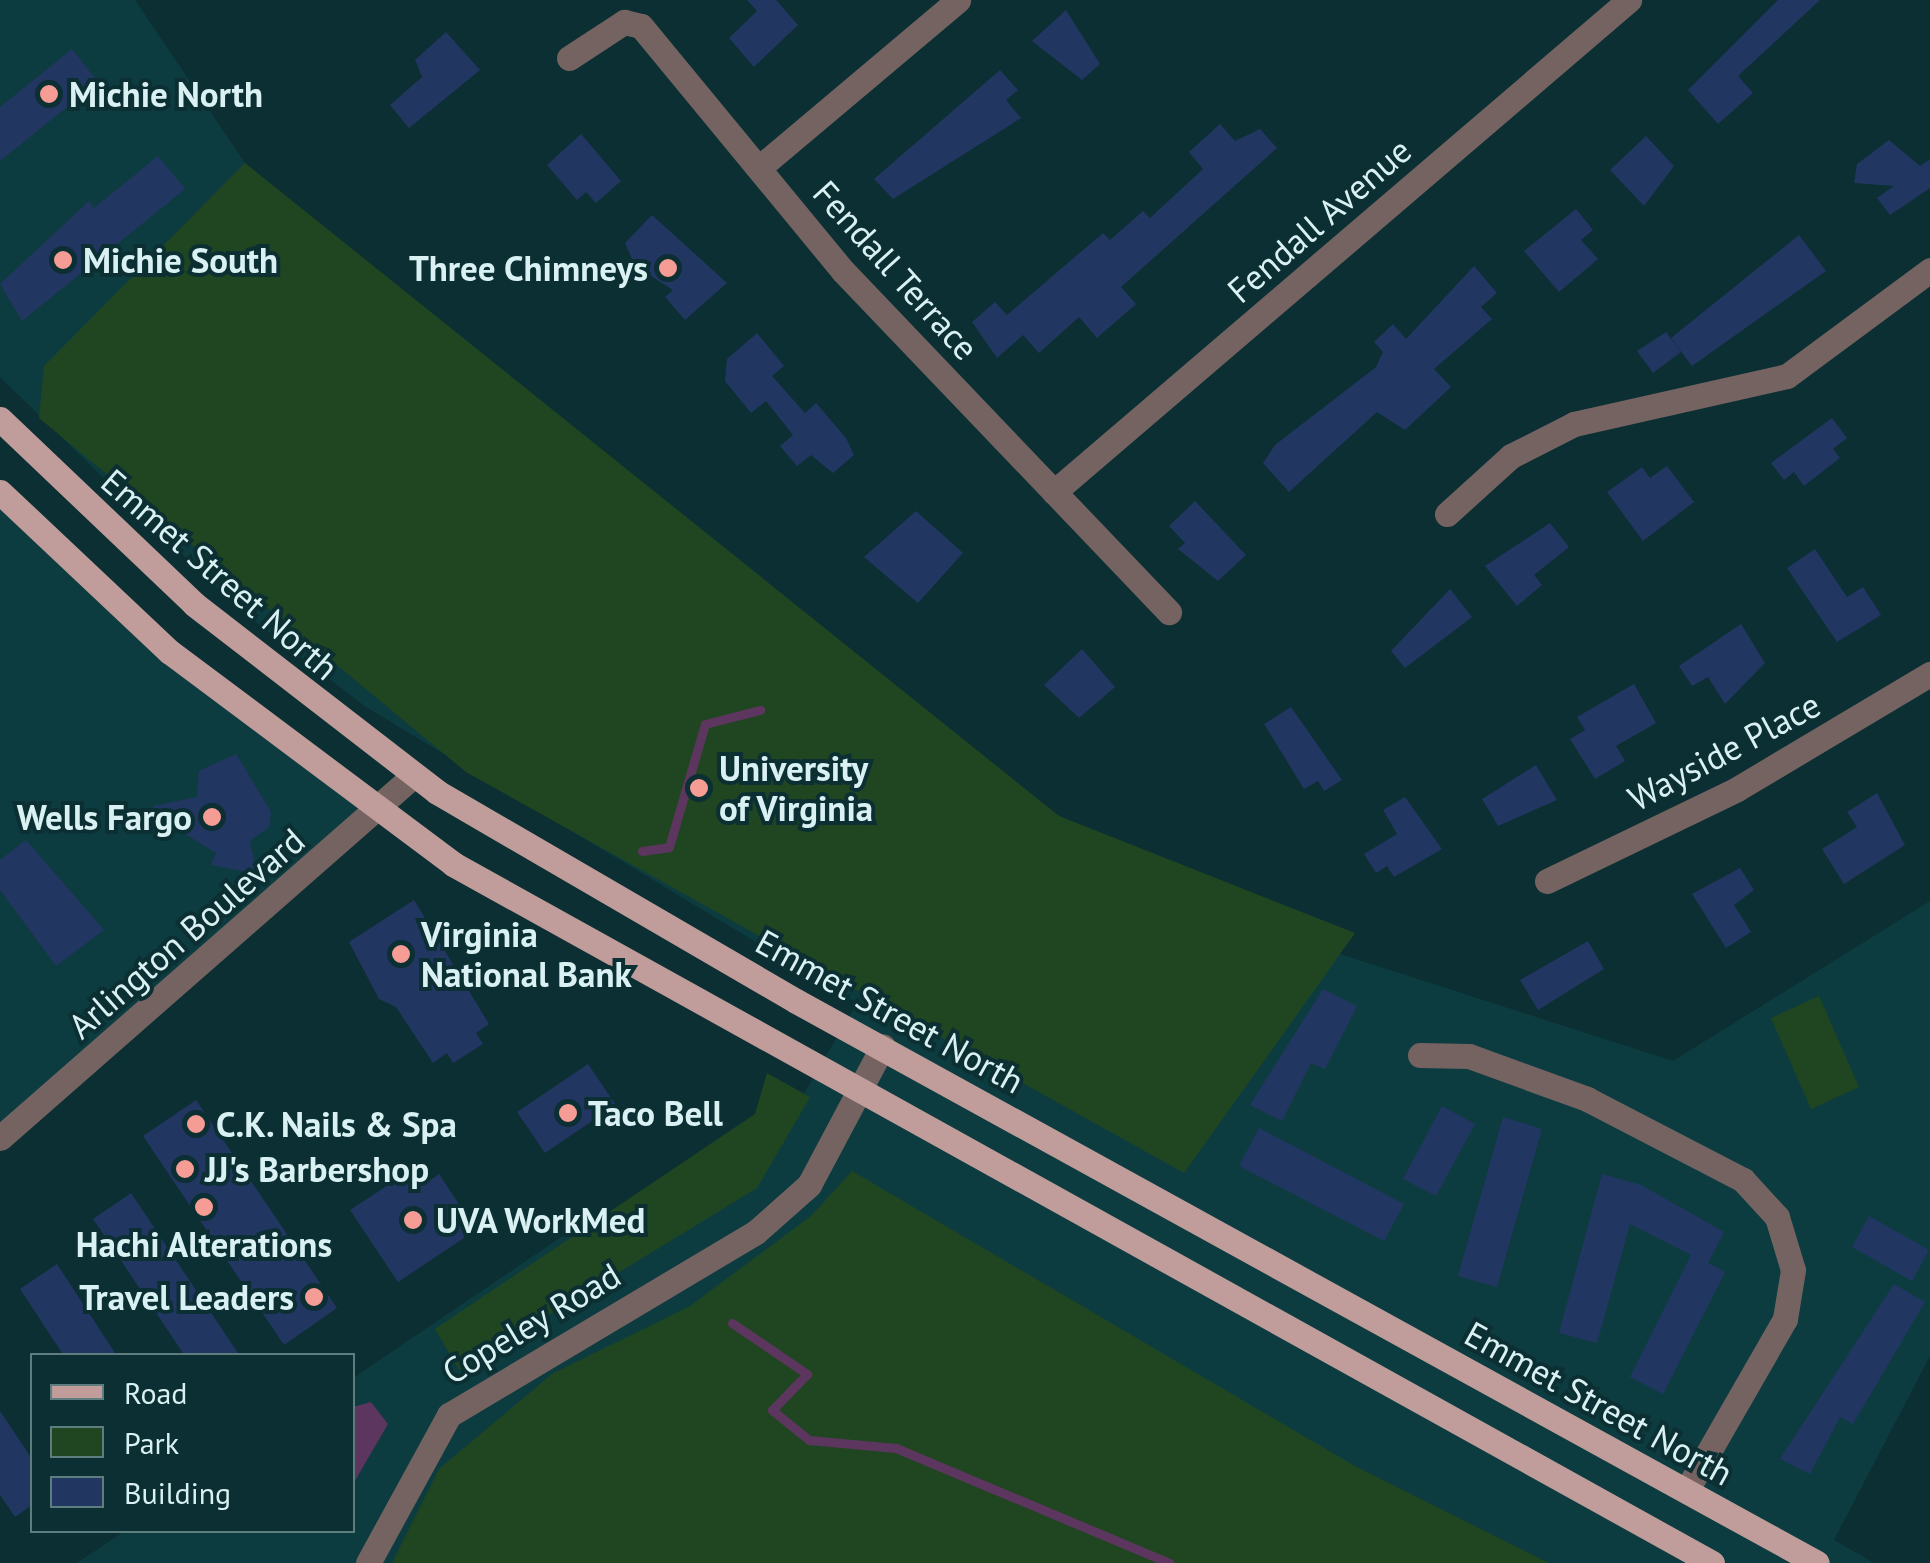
<!DOCTYPE html>
<html>
<head>
<meta charset="utf-8">
<style>
	body { margin:0 }
	#map { position:relative; width:1930px; height:1563px; overflow:hidden; background:#0b2f32; font-family:"PT Sans",sans-serif }
	div>[style] { position:absolute }
	.built>* { inset:0; background:#0d3c40 }
	.green>* { inset:0; background:#204621 }
	.water>* { inset:0; background:#5c365f }
	.stream>* { height:9px; margin:-4.5px; padding:0 4.5px; transform-origin:4.5px; border-radius:4.5px; background:#5c365f }
	.building>* { inset:0; background:#223662 }
	.minor>* { height:25px; margin:-12.5px; padding:0 12.5px; transform-origin:12.5px; border-radius:12.5px; background:#756362 }
	.major>* { height:25px; margin:-12.5px; padding:0 12.5px; transform-origin:12.5px; border-radius:12.5px; background:#c09d9a }
	.dots>* { width:28px; height:28px; translate:-50% -50%; box-sizing:border-box; border:5px solid #0b2f32; border-radius:50% }
	span { translate:-50% -50%; white-space:nowrap; text-align:center; line-height:1.15; -webkit-text-stroke:8px #0b2f32; paint-order:stroke }
	.poi-label { font-size:35px; color:#d9f1f3; font-weight:700 }
	.left { translate:0 -50%; text-align:left }
	.right { translate:-100% -50%; text-align:right }
	.street-label { font-size:35px; color:#d9f1f3 }
	.legend { position:absolute; left:30px; top:1353px; width:325px; height:180px; box-sizing:border-box; background:#0b2f32; border:2px solid #5d7d7f; margin:0; padding:12px 18px; list-style:none; font-size:30px; color:#d9f1f3 }
	.legend li { display:flex; align-items:center; gap:20px; height:50px }
	.legend b { width:50px; border:2px solid #5d7d7f }
</style>
</head>
<body>
<div id="map">
	<div class="built">
		<i style="clip-path:polygon(0 0,135px 0,245px 163px,948px 828px,1673px 1061px,1930px 901px,1930px 1356px,1834px 1540px,1874px 1563px,77px 1563px,125px 1531px,352px 1530px,353px 1378px,591px 1217px,718px 1173px,782px 1131px,857px 1003px,366px 707px,236px 607px,0 377px)"></i>
		<i style="clip-path:polygon(0 490px,374px 812px,0 1135px)"></i>
	</div>
	<div class="green">
		<i style="clip-path:polygon(245px 163px,1059px 816px,1355px 933px,1184px 1173px,466px 772px,39px 418px,44px 366px)"></i>
		<i style="clip-path:polygon(1819px 996px,1859px 1087px,1811px 1109px,1771px 1018px)"></i>
		<i style="clip-path:polygon(767px 1073px,810px 1097px,757px 1188px,459px 1370px,435px 1329px,755px 1114px)"></i>
		<i style="clip-path:polygon(852px 1171px,1353px 1465px,1549px 1563px,392px 1563px,439px 1469px,552px 1374px,690px 1306px,811px 1216px)"></i>
	</div>
	<div class="water">
		<i style="clip-path:polygon(371px 1402px,388px 1424px,353px 1484px,353px 1407px)"></i>
	</div>
	<div class="stream">
		<i style="left:642px;top:851px;width:27px;rotate:-8deg"></i>
		<i style="left:669px;top:847px;width:128px;rotate:-73.7deg"></i>
		<i style="left:705px;top:724px;width:57px;rotate:-14.3deg"></i>
		<i style="left:732px;top:1323px;width:91px;rotate:34.2deg"></i>
		<i style="left:807px;top:1374px;width:50px;rotate:134.2deg"></i>
		<i style="left:772px;top:1410px;width:48px;rotate:39deg"></i>
		<i style="left:809px;top:1440px;width:87px;rotate:5.3deg"></i>
		<i style="left:896px;top:1448px;width:297px;rotate:22.8deg"></i>
	</div>
	<div class="building">
		<i style="clip-path:polygon(747px 0,776px 0,798px 25px,754px 67px,729px 38px,757px 11px)"></i>
		<i style="clip-path:polygon(1778px 0,1820px 0,1738px 76px,1753px 93px,1718px 124px,1688px 90px)"></i>
		<i style="clip-path:polygon(1066px 10px,1100px 64px,1082px 80px,1032px 41px)"></i>
		<i style="clip-path:polygon(446px 32px,480px 70px,409px 128px,390px 105px,422px 77px,415px 60px)"></i>
		<i style="clip-path:polygon(72px 49px,98px 82px,0 161px,0 107px)"></i>
		<i style="clip-path:polygon(1000px 70px,1018px 90px,1006px 100px,1021px 118px,893px 199px,874px 179px)"></i>
		<i style="clip-path:polygon(1220px 124px,1235px 141px,1260px 129px,1277px 148px,1121px 287px,1136px 304px,1097px 338px,1079px 317px,1039px 353px,1023px 335px,997px 358px,972px 322px,995px 302px,1007px 315px,1103px 233px,1110px 240px,1143px 211px,1150px 218px,1203px 169px,1189px 152px)"></i>
		<i style="clip-path:polygon(581px 134px,621px 181px,596px 203px,586px 192px,577px 200px,547px 165px)"></i>
		<i style="clip-path:polygon(1646px 136px,1674px 166px,1644px 206px,1610px 170px)"></i>
		<i style="clip-path:polygon(1889px 140px,1920px 166px,1930px 159px,1930px 188px,1890px 215px,1877px 198px,1894px 186px,1854px 183px,1857px 164px)"></i>
		<i style="clip-path:polygon(158px 156px,185px 189px,22px 321px,0 284px,89px 201px,94px 208px)"></i>
		<i style="clip-path:polygon(1576px 209px,1593px 230px,1581px 240px,1598px 259px,1559px 292px,1524px 251px)"></i>
		<i style="clip-path:polygon(652px 215px,727px 283px,685px 320px,665px 297px,673px 290px,635px 266px,625px 243px)"></i>
		<i style="clip-path:polygon(1799px 235px,1826px 271px,1692px 366px,1671px 338px)"></i>
		<i style="clip-path:polygon(1474px 266px,1497px 293px,1481px 307px,1492px 319px,1434px 369px,1451px 387px,1405px 430px,1377px 412px,1289px 492px,1263px 463px,1275px 445px,1376px 367px,1383px 352px,1374px 342px,1393px 324px,1406px 339px)"></i>
		<i style="clip-path:polygon(1666px 332px,1681px 352px,1653px 373px,1637px 351px)"></i>
		<i style="clip-path:polygon(757px 333px,784px 366px,772px 376px,805px 413px,816px 403px,846px 438px,854px 455px,833px 473px,811px 455px,797px 466px,780px 446px,793px 435px,766px 401px,751px 413px,725px 381px,727px 359px)"></i>
		<i style="clip-path:polygon(1832px 418px,1847px 438px,1833px 449px,1840px 458px,1804px 486px,1794px 472px,1784px 480px,1771px 463px)"></i>
		<i style="clip-path:polygon(1667px 466px,1694px 502px,1643px 541px,1607px 492px,1642px 467px,1650px 478px)"></i>
		<i style="clip-path:polygon(1195px 501px,1246px 555px,1218px 581px,1178px 549px,1185px 543px,1169px 526px)"></i>
		<i style="clip-path:polygon(916px 511px,963px 553px,918px 603px,864px 557px)"></i>
		<i style="clip-path:polygon(1550px 523px,1569px 547px,1534px 575px,1542px 585px,1517px 606px,1485px 566px)"></i>
		<i style="clip-path:polygon(1815px 549px,1847px 597px,1863px 587px,1881px 615px,1837px 642px,1787px 568px)"></i>
		<i style="clip-path:polygon(1450px 589px,1472px 617px,1405px 668px,1391px 651px)"></i>
		<i style="clip-path:polygon(1741px 624px,1765px 663px,1725px 704px,1708px 677px,1692px 686px,1679px 666px)"></i>
		<i style="clip-path:polygon(1082px 649px,1115px 687px,1079px 718px,1044px 685px)"></i>
		<i style="clip-path:polygon(1634px 684px,1656px 723px,1616px 746px,1625px 761px,1595px 779px,1570px 739px,1585px 730px,1577px 717px)"></i>
		<i style="clip-path:polygon(1291px 707px,1342px 780px,1324px 791px,1318px 781px,1304px 789px,1264px 724px)"></i>
		<i style="clip-path:polygon(236px 754px,271px 812px,269px 827px,250px 841px,257px 874px,211px 865px,216px 853px,179px 830px,153px 830px,154px 806px,197px 797px,199px 771px)"></i>
		<i style="clip-path:polygon(1536px 765px,1557px 800px,1498px 826px,1482px 799px)"></i>
		<i style="clip-path:polygon(1877px 793px,1905px 845px,1844px 884px,1822px 849px,1857px 827px,1847px 812px)"></i>
		<i style="clip-path:polygon(1405px 797px,1442px 849px,1394px 877px,1387px 866px,1376px 873px,1364px 854px,1397px 834px,1383px 810px)"></i>
		<i style="clip-path:polygon(26px 840px,104px 930px,56px 966px,0 890px,0 860px)"></i>
		<i style="clip-path:polygon(1740px 868px,1754px 890px,1734px 905px,1751px 932px,1726px 948px,1692px 894px)"></i>
		<i style="clip-path:polygon(414px 900px,489px 1024px,476px 1033px,483px 1044px,453px 1063px,447px 1053px,433px 1063px,396px 1007px,379px 999px,349px 942px)"></i>
		<i style="clip-path:polygon(1588px 941px,1604px 969px,1538px 1010px,1520px 980px)"></i>
		<i style="clip-path:polygon(1323px 989px,1357px 1006px,1325px 1069px,1311px 1063px,1282px 1121px,1250px 1105px)"></i>
		<i style="clip-path:polygon(588px 1064px,616px 1105px,545px 1153px,517px 1112px)"></i>
		<i style="clip-path:polygon(196px 1100px,337px 1308px,284px 1345px,143px 1136px)"></i>
		<i style="clip-path:polygon(1442px 1106px,1475px 1124px,1436px 1196px,1403px 1179px)"></i>
		<i style="clip-path:polygon(1503px 1117px,1542px 1129px,1497px 1287px,1458px 1276px)"></i>
		<i style="clip-path:polygon(1259px 1128px,1404px 1204px,1384px 1241px,1239px 1166px)"></i>
		<i style="clip-path:polygon(419px 1165px,429px 1181px,439px 1174px,476px 1230px,398px 1282px,350px 1210px)"></i>
		<i style="clip-path:polygon(1602px 1174px,1641px 1185px,1724px 1232px,1708px 1263px,1725px 1272px,1663px 1394px,1630px 1377px,1691px 1255px,1630px 1224px,1597px 1343px,1559px 1333px)"></i>
		<i style="clip-path:polygon(131px 1193px,240px 1356px,185px 1356px,93px 1219px)"></i>
		<i style="clip-path:polygon(1869px 1216px,1929px 1250px,1912px 1281px,1852px 1247px)"></i>
		<i style="clip-path:polygon(57px 1264px,117px 1356px,64px 1356px,20px 1289px)"></i>
		<i style="clip-path:polygon(1894px 1284px,1925px 1302px,1853px 1424px,1840px 1417px,1810px 1474px,1780px 1459px)"></i>
		<i style="clip-path:polygon(0 1411px,32px 1459px,32px 1505px,15px 1517px,0 1495px)"></i>
	</div>
	<div class="minor">
		<i style="left:569px;top:58px;width:66px;rotate:-33.2deg"></i>
		<i style="left:624px;top:22px;width:17px;rotate:13deg"></i>
		<i style="left:641px;top:26px;width:318px;rotate:50.5deg"></i>
		<i style="left:843px;top:271px;width:472px;rotate:46.3deg"></i>
		<i style="left:760px;top:167px;width:259px;rotate:-40.1deg"></i>
		<i style="left:1054px;top:492px;width:757px;rotate:-40.55deg"></i>
		<i style="left:1447px;top:514px;width:86px;rotate:-42.2deg"></i>
		<i style="left:1511px;top:456px;width:71px;rotate:-26.9deg"></i>
		<i style="left:1574px;top:424px;width:218px;rotate:-12.7deg"></i>
		<i style="left:1787px;top:376px;width:178px;rotate:-36.5deg"></i>
		<i style="left:1547px;top:881px;width:211px;rotate:-25.8deg"></i>
		<i style="left:1737px;top:789px;width:225px;rotate:-30.8deg"></i>
		<i style="left:1420px;top:1055px;width:49px;rotate:1.2deg"></i>
		<i style="left:1469px;top:1056px;width:126px;rotate:20deg"></i>
		<i style="left:1587px;top:1099px;width:176px;rotate:27.4deg"></i>
		<i style="left:1743px;top:1180px;width:50px;rotate:47.4deg"></i>
		<i style="left:1777px;top:1217px;width:55px;rotate:73.2deg"></i>
		<i style="left:1793px;top:1270px;width:50px;rotate:99.3deg"></i>
		<i style="left:1785px;top:1319px;width:198px;rotate:119.9deg"></i>
		<i style="left:0;top:1138px;width:549px;rotate:-41.23deg"></i>
		<i style="left:368px;top:1563px;width:169px;rotate:-61.3deg"></i>
		<i style="left:449px;top:1415px;width:357px;rotate:-30.8deg"></i>
		<i style="left:756px;top:1232px;width:71px;rotate:-41.6deg"></i>
		<i style="left:809px;top:1185px;width:157px;rotate:-62deg"></i>
	</div>
	<div class="major">
		<i style="left:0;top:419px;width:268px;rotate:43.6deg"></i>
		<i style="left:194px;top:604px;width:307px;rotate:37.7deg"></i>
		<i style="left:437px;top:792px;width:415px;rotate:30.2deg"></i>
		<i style="left:796px;top:1001px;width:1165px;rotate:28.83deg"></i>
		<i style="left:0;top:492px;width:233px;rotate:43.3deg"></i>
		<i style="left:170px;top:652px;width:354px;rotate:36.8deg"></i>
		<i style="left:453px;top:864px;width:1440px;rotate:29.04deg"></i>
	</div>
	<div class="dots">
		<i style="left:49px;top:94px;background:#f59c95"></i>
		<i style="left:63px;top:260px;background:#f59c95"></i>
		<i style="left:668px;top:268px;background:#f59c95"></i>
		<i style="left:699px;top:788px;background:#f59c95"></i>
		<i style="left:212px;top:817px;background:#f59c95"></i>
		<i style="left:401px;top:954px;background:#f59c95"></i>
		<i style="left:568px;top:1113px;background:#f59c95"></i>
		<i style="left:196px;top:1124px;background:#f59c95"></i>
		<i style="left:185px;top:1169px;background:#f59c95"></i>
		<i style="left:204px;top:1207px;background:#f59c95"></i>
		<i style="left:413px;top:1220px;background:#f59c95"></i>
		<i style="left:314px;top:1297px;background:#f59c95"></i>
	</div>
	<div class="poi-label">
		<span class="left" style="left:69px;top:94px">Michie North</span>
		<span class="left" style="left:83px;top:260px">Michie South</span>
		<span class="right" style="left:648px;top:268px">Three Chimneys</span>
		<span class="left" style="left:719px;top:788px">University<br>of Virginia</span>
		<span class="right" style="left:192px;top:817px">Wells Fargo</span>
		<span class="left" style="left:421px;top:954px">Virginia<br>National Bank</span>
		<span class="left" style="left:588px;top:1113px">Taco Bell</span>
		<span class="left" style="left:216px;top:1124px">C.K. Nails &amp; Spa</span>
		<span class="left" style="left:205px;top:1169px">JJ's Barbershop</span>
		<span class="left" style="left:436px;top:1220px">UVA WorkMed</span>
		<span style="left:204px;top:1244px">Hachi Alterations</span>
		<span class="right" style="left:294px;top:1297px">Travel Leaders</span>
	</div>
	<div class="street-label">
		<span style="left:1319px;top:220px;rotate:-41deg">Fendall Avenue</span>
		<span style="left:896px;top:270px;rotate:48deg">Fendall Terrace</span>
		<span style="left:220px;top:574px;rotate:41deg">Emmet Street North</span>
		<span style="left:1724px;top:751px;rotate:-28deg">Wayside Place</span>
		<span style="left:186px;top:933px;rotate:-41deg">Arlington Boulevard</span>
		<span style="left:890px;top:1011px;rotate:29deg">Emmet Street North</span>
		<span style="left:531px;top:1323px;rotate:-31deg">Copeley Road</span>
		<span style="left:1599px;top:1403px;rotate:29deg">Emmet Street North</span>
	</div>
	<ul class="legend">
	<li><b style="height:12px;background:#c09d9a"></b>Road</li>
	<li><b style="height:28px;background:#204621"></b>Park</li>
	<li><b style="height:28px;background:#223662"></b>Building</li>
	</ul>
</div>
</body>
</html>
